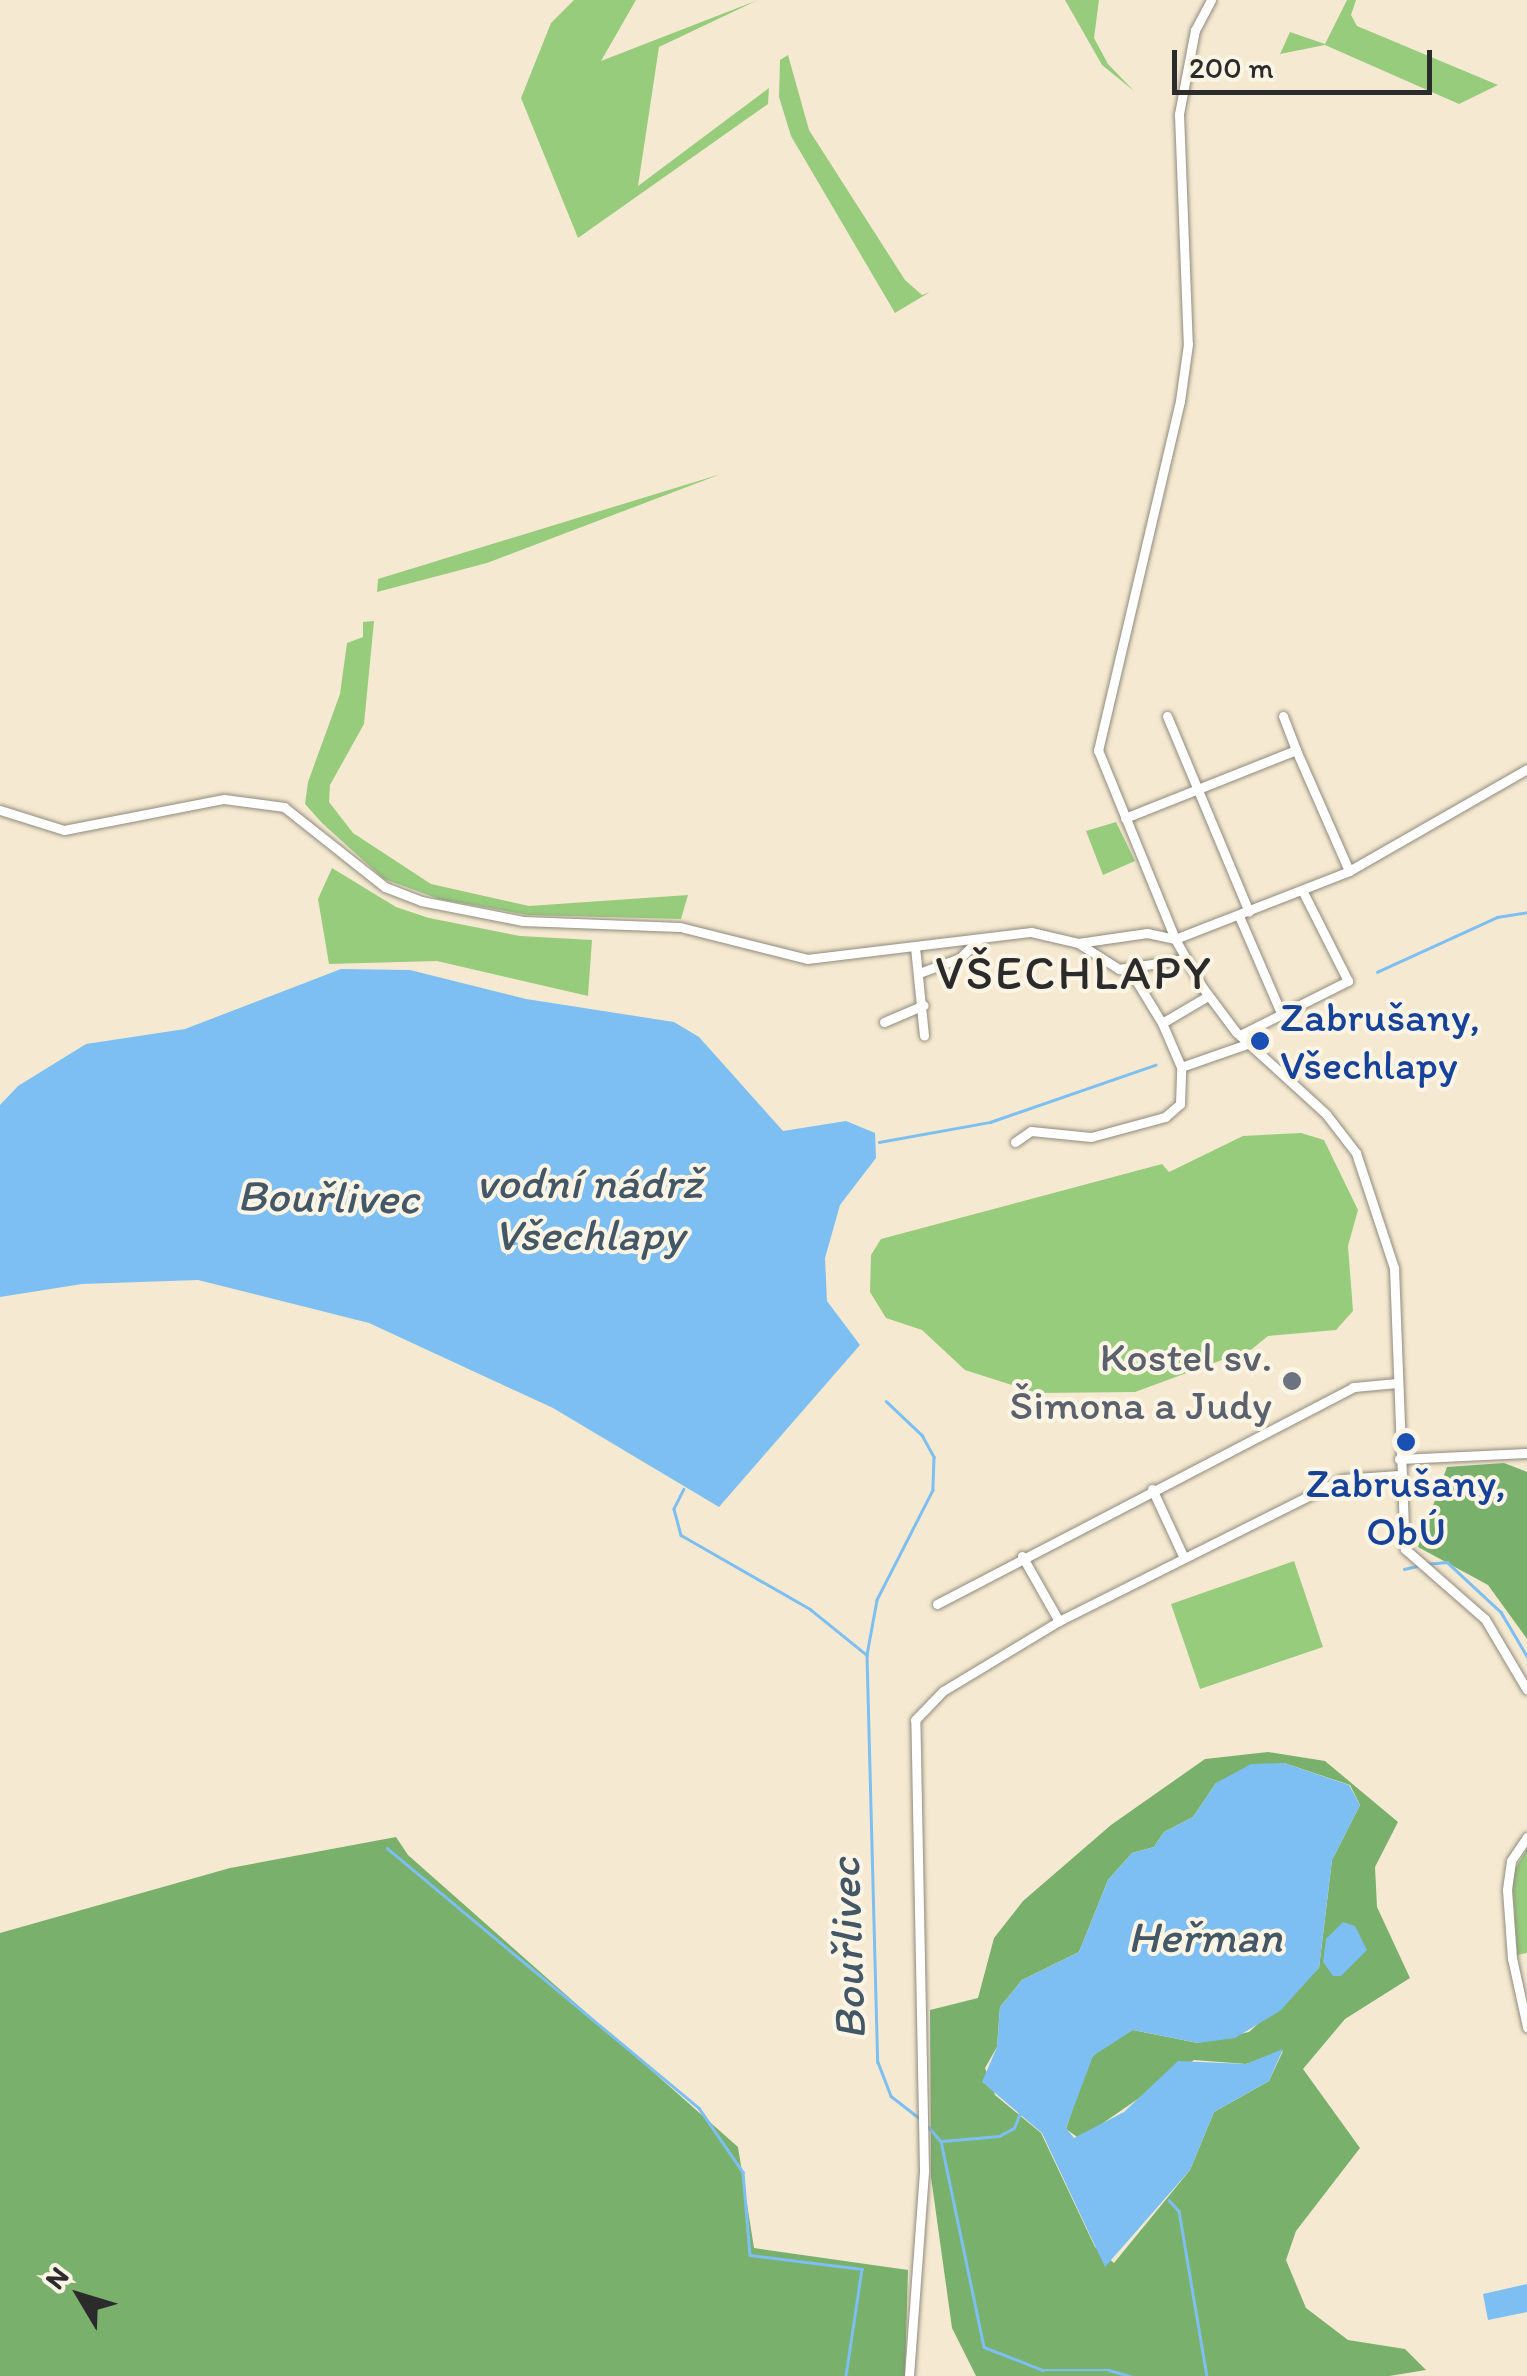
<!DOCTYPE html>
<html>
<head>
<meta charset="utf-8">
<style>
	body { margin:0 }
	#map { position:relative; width:1527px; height:2376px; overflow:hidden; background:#f5ead1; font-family:Itim,sans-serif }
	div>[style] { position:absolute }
	.green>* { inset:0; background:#97cc7d }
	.forest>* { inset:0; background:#79b06c }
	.water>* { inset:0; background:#7dbff2 }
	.stream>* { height:2.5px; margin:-1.25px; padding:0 1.25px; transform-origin:1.25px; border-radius:1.25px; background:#7dbff2 }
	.roads { filter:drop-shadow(0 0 2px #908a7e) drop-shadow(0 0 2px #908a7e) }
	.minor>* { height:9px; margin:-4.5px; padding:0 4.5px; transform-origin:4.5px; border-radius:4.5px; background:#fff }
	.dots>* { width:28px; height:28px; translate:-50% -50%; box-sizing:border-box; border:5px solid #fcf5e5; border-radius:50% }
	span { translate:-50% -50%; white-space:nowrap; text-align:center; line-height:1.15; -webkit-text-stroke:8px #fcf5e5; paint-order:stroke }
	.transit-label { font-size:42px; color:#164399 }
	.left { translate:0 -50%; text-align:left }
	.worship-label { font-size:42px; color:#5b616d }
	.right { translate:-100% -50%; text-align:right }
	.water-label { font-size:45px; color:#445767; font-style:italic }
	.quarter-label { font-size:48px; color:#2b2b2b; letter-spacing:2.5px }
	.north { position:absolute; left:30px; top:2246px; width:100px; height:100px; -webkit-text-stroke:8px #fcf5e5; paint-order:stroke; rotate:308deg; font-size:28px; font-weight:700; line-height:40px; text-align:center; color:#2b2b2b }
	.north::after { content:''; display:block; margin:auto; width:35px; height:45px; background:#2b2b2b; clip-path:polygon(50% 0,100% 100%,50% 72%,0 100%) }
	.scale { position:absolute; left:1172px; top:50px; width:260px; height:45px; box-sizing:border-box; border:5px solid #2b2b2b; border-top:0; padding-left:12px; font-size:30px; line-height:35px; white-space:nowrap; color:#2b2b2b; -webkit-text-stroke:8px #fcf5e5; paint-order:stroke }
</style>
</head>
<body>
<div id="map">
	<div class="green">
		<i style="clip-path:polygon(574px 0,636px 0,601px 61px,758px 0,659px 47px,638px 186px,769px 88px,768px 104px,578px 238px,521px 98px,551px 23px)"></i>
		<i style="clip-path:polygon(1065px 0,1099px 0,1094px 38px,1108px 64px,1134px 91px,1102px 65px)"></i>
		<i style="clip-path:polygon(1347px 0,1356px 0,1351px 15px,1357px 26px,1498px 85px,1459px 104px,1325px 45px,1280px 54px,1290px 32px,1325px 44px)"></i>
		<i style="clip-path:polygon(788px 55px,809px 130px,905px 280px,922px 295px,930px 292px,895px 313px,791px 136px,779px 97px,780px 60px)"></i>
		<i style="clip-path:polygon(721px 474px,487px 563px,377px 592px,378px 579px)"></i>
		<i style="clip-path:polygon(374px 621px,364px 724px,330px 785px,329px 802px,353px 833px,431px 884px,529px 906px,688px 895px,681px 919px,528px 915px,439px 899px,384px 879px,322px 823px,305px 804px,308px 782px,340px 694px,347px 643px,363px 637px,363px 622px)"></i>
		<i style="clip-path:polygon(1116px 822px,1135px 861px,1103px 875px,1086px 831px)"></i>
		<i style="clip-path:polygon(332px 868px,396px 907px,429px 918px,520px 936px,592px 940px,588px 996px,437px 961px,329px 964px,318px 899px)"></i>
		<i style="clip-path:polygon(1301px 1133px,1324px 1140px,1358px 1210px,1348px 1246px,1353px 1311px,1336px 1330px,1268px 1336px,1252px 1349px,1135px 1392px,1037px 1393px,965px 1370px,922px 1330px,886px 1318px,870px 1292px,871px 1255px,881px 1239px,1162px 1164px,1169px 1172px,1243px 1136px)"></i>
		<i style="clip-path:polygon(1294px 1561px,1323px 1647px,1200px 1689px,1171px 1604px)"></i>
		<i style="clip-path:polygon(1527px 1849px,1527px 1953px,1517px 1955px,1512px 1874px)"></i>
	</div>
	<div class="forest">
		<i style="clip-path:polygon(1504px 1463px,1527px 1472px,1527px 1639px,1488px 1585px,1418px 1547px,1447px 1467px)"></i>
		<i style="clip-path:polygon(evenodd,1268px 1752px,1325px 1761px,1398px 1822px,1375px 1867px,1377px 1907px,1410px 1978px,1345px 2019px,1303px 2069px,1360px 2148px,1296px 2231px,1286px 2260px,1306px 2308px,1348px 2340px,1405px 2349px,1426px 2370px,1389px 2376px,976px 2376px,952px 2328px,931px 2177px,930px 2010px,978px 1998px,994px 1938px,1023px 1901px,1111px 1825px,1205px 1759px,1268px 1752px,1284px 1763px,1350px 1785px,1360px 1805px,1332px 1860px,1319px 1968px,1249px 2032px,1198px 2043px,1133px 2030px,1101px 2046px,1087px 2064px,1066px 2129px,1080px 2139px,1194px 2060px,1246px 2064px,1283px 2051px,1269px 2081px,1214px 2112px,1190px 2170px,1114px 2263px,1095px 2247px,1041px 2133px,995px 2095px,985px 2068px,997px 2047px,1000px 2007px,1022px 1980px,1079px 1952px,1108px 1880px,1132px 1853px,1154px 1847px,1164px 1832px,1193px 1817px,1216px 1783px,1284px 1763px)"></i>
		<i style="clip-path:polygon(396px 1837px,408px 1855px,738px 2147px,754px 2248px,908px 2270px,905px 2376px,0 2376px,0 1933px,230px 1868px)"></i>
	</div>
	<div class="water">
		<i style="clip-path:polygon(341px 969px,410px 970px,526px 999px,674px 1022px,699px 1037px,783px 1131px,846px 1121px,875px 1133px,876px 1158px,840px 1205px,825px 1258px,827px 1301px,860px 1345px,719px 1507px,553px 1408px,369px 1323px,198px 1280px,82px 1284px,0 1297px,0 1105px,18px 1086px,86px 1044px,185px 1029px)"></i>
		<i style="clip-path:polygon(1284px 1763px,1349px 1785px,1360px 1805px,1332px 1860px,1319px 1968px,1280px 2011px,1235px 2038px,1198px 2043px,1133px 2030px,1093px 2056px,1066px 2128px,1074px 2138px,1124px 2112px,1178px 2061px,1246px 2064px,1283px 2049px,1269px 2081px,1214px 2112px,1190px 2170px,1105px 2267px,1042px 2133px,982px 2082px,997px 2047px,1000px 2007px,1022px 1980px,1079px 1952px,1108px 1880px,1132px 1853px,1154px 1847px,1164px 1832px,1193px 1817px,1216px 1783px,1251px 1764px)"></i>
		<i style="clip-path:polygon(1343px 1922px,1355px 1926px,1367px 1950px,1341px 1976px,1333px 1976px,1323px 1962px,1326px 1939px)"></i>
		<i style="clip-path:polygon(1527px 2284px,1527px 2312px,1488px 2320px,1483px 2294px)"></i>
	</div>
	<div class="stream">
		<i style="left:1377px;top:972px;width:132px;rotate:-24.6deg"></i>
		<i style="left:1497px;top:917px;width:30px;rotate:-9deg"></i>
		<i style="left:879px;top:1142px;width:113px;rotate:-10.2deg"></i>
		<i style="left:990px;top:1122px;width:175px;rotate:-19.1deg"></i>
		<i style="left:886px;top:1401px;width:50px;rotate:43.4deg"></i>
		<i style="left:922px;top:1435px;width:25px;rotate:61deg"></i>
		<i style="left:934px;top:1457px;width:33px;rotate:92deg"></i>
		<i style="left:933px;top:1490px;width:123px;rotate:117deg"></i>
		<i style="left:877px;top:1600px;width:56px;rotate:100.3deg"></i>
		<i style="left:867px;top:1655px;width:407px;rotate:88.5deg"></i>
		<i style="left:878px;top:2062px;width:36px;rotate:69deg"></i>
		<i style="left:891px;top:2096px;width:37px;rotate:38deg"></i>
		<i style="left:684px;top:1489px;width:22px;rotate:117deg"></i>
		<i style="left:674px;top:1509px;width:27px;rotate:75deg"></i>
		<i style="left:681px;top:1535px;width:149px;rotate:29.8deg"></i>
		<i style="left:810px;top:1609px;width:73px;rotate:38.9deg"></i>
		<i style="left:1425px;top:1564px;width:22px;rotate:-5deg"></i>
		<i style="left:1447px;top:1562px;width:74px;rotate:42.8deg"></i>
		<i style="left:1501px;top:1612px;width:51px;rotate:59.4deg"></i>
		<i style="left:1404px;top:1569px;width:13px;rotate:-13deg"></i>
		<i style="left:387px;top:1848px;width:406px;rotate:39.8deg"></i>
		<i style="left:699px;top:2108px;width:78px;rotate:55.5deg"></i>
		<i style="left:743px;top:2172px;width:83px;rotate:85.2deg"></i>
		<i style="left:750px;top:2255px;width:113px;rotate:7.1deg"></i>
		<i style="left:862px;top:2269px;width:108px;rotate:98.5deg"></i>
		<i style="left:926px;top:2124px;width:23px;rotate:49deg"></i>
		<i style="left:941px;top:2141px;width:210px;rotate:78.2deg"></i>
		<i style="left:984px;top:2347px;width:63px;rotate:21.3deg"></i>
		<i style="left:1043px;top:2370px;width:66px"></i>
		<i style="left:1109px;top:2370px;width:22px;rotate:16deg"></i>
		<i style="left:942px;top:2141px;width:57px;rotate:-5deg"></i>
		<i style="left:999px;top:2136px;width:17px;rotate:-28deg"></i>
		<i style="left:1014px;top:2128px;width:18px;rotate:-68deg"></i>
		<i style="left:1169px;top:2200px;width:15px;rotate:48deg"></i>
		<i style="left:1179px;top:2211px;width:167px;rotate:80.4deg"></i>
	</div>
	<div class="roads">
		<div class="minor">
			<i style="left:1211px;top:0;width:34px;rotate:118deg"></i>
			<i style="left:1195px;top:30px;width:86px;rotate:100.8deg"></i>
			<i style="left:1179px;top:114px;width:230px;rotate:87.8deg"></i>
			<i style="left:1188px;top:344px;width:58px;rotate:98deg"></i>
			<i style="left:1180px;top:401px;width:359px;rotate:103.2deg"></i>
			<i style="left:1098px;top:750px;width:204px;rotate:67.8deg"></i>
			<i style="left:1175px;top:939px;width:56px;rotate:60.3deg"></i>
			<i style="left:1203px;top:988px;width:55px;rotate:53.1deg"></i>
			<i style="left:1236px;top:1032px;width:122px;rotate:42.3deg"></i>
			<i style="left:1326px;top:1114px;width:49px;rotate:52.4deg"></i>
			<i style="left:1356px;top:1153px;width:121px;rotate:71.7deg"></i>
			<i style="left:1394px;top:1268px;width:281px;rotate:87.8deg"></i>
			<i style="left:1405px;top:1549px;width:106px;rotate:41.2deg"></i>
			<i style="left:1485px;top:1619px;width:82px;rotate:59.4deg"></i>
			<i style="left:1167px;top:716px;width:212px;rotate:67.3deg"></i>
			<i style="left:1283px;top:716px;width:36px;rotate:69deg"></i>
			<i style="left:0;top:810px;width:67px;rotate:17.4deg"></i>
			<i style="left:64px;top:830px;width:163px;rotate:-11deg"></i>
			<i style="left:224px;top:799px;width:61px;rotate:7.6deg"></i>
			<i style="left:284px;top:807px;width:129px;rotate:38.4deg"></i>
			<i style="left:385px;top:887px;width:39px;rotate:21deg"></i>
			<i style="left:421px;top:901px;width:104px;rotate:11.1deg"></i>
			<i style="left:523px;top:921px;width:157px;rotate:2.2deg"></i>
			<i style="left:680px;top:927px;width:131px;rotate:14.1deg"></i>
			<i style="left:807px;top:959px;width:226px;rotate:-6.9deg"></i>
			<i style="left:1031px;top:932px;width:48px;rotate:13.2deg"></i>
			<i style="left:1078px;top:943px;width:70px;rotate:-8.2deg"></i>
			<i style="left:1147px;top:933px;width:29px;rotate:12deg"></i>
			<i style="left:1175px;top:939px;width:187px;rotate:-21.3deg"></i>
			<i style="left:1349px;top:871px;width:205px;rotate:-29.8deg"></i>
			<i style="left:1125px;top:818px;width:184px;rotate:-21.7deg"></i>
			<i style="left:1296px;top:750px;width:132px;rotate:66.3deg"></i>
			<i style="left:1239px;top:916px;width:106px;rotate:66.6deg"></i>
			<i style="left:1078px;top:943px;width:49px;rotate:32.4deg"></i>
			<i style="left:1119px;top:969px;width:67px;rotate:-8.6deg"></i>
			<i style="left:915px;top:947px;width:89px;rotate:84.2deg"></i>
			<i style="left:1129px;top:969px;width:63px;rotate:58.6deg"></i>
			<i style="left:1162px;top:1023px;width:53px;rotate:-30.4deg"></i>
			<i style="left:919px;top:973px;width:44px;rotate:-20.1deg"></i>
			<i style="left:960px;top:958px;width:27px;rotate:-45deg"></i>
			<i style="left:884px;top:1022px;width:43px;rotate:-23deg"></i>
			<i style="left:1162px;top:1023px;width:48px;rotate:66.6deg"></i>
			<i style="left:1181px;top:1067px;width:73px;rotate:-19.2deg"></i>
			<i style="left:1240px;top:1035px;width:121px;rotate:-26.6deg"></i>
			<i style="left:1348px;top:981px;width:102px;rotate:-116.8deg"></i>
			<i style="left:1015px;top:1142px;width:19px;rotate:-35deg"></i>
			<i style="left:1031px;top:1131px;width:60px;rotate:5.7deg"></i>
			<i style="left:1091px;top:1137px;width:77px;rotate:-15.1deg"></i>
			<i style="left:1165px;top:1117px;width:20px;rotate:-41deg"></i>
			<i style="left:1180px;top:1104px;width:37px;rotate:-88deg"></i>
			<i style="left:1399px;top:1459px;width:128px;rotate:-2.7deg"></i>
			<i style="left:1152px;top:1489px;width:76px;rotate:65.1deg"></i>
			<i style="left:1022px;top:1556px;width:75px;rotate:60.4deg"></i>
			<i style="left:937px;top:1604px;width:469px;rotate:-27.5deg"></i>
			<i style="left:1353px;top:1387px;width:45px;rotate:-5.1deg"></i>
			<i style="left:1527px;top:1837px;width:29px;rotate:124deg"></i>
			<i style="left:1511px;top:1861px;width:29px;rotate:98deg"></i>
			<i style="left:1507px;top:1890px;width:68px;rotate:85.8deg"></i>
			<i style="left:1512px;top:1958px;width:71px;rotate:77.7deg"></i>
			<i style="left:909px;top:2376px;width:207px;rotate:-85.8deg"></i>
			<i style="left:924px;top:2170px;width:450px;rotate:-91.1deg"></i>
			<i style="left:915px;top:1720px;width:40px;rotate:-46deg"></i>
			<i style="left:943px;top:1691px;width:135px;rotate:-31.1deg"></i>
			<i style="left:1059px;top:1621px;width:317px;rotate:-26.6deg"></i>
			<i style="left:1342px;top:1479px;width:57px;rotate:-4deg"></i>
		</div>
	</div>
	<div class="dots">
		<i style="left:1260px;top:1041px;background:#1a4fb4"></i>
		<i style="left:1292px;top:1381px;background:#6b7280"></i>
		<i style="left:1406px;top:1442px;background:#1a4fb4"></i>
	</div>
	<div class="transit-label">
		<span class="left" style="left:1280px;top:1041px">Zabrušany,<br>Všechlapy</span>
		<span style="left:1406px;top:1507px">Zabrušany,<br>ObÚ</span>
	</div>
	<div class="worship-label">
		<span class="right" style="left:1272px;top:1381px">Kostel sv.<br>Šimona a Judy</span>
	</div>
	<div class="water-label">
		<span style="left:589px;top:1209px">vodní nádrž<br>Všechlapy</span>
		<span style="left:328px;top:1197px;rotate:1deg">Bouřlivec</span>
		<span style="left:1205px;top:1937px">Heřman</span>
		<span style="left:847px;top:1949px;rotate:-92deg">Bouřlivec</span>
	</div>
	<div class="quarter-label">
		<span style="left:1074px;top:973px">VŠECHLAPY</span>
	</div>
	<div class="north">N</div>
	<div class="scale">200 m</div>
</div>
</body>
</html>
